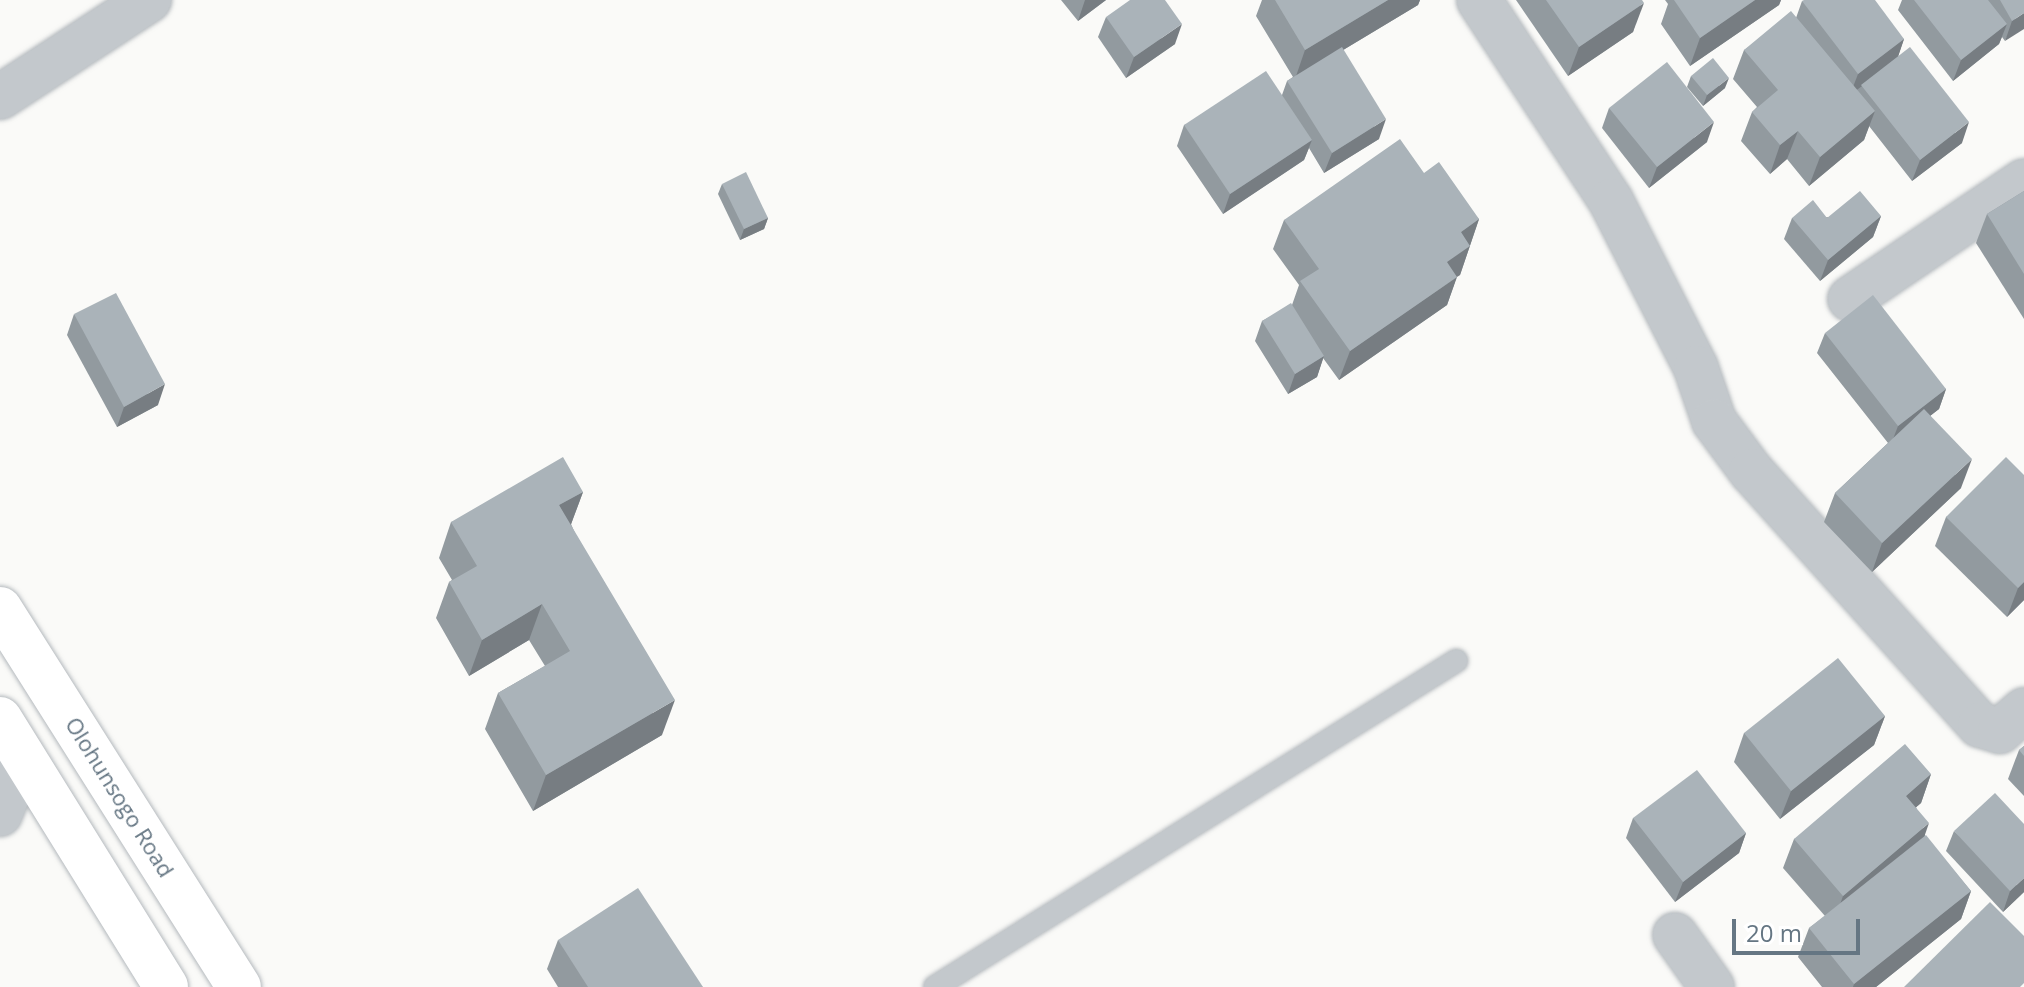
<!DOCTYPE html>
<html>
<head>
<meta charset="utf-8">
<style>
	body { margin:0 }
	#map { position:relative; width:2024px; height:987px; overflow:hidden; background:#fafaf8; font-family:"Open Sans",sans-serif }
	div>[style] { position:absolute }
	.roads { filter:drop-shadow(0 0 2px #b5babe) drop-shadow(0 0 2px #b5babe) }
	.lane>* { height:22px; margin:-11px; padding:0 11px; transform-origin:11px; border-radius:11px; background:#c3c8cc }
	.street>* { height:44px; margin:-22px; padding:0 22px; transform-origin:22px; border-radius:22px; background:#c3c8cc }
	.primary>* { height:44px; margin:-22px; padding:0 22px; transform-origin:22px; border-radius:22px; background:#fff }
	.wall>* { inset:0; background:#929a9f }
	.shaded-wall>* { inset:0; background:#777d82 }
	.building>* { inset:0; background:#aab3b9 }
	span { translate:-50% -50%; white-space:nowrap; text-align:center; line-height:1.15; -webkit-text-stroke:8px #fff; paint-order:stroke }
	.street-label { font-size:22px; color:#657683 }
	.scale { position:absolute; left:1732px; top:919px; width:128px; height:36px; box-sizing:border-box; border:4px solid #657683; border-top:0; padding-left:10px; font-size:24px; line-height:28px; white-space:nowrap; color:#657683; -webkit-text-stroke:6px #fff; paint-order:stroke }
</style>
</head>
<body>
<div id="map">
	<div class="roads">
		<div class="lane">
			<i style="left:935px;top:987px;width:615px;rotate:-32.04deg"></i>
		</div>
		<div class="street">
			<i style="left:1479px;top:0;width:240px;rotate:56.7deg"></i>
			<i style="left:1611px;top:201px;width:187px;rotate:63deg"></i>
			<i style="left:1696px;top:368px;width:56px;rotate:71.2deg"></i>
			<i style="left:1714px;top:421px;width:62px;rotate:53.5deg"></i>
			<i style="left:1751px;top:471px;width:342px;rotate:48deg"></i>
			<i style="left:1980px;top:725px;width:21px;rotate:17deg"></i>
			<i style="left:2000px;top:731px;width:32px;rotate:-41deg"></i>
			<i style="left:0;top:97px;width:178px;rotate:-33.1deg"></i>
			<i style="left:1850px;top:299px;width:210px;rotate:-34.1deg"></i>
			<i style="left:0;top:814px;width:62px;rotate:-68.4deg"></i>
			<i style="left:1675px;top:935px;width:64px;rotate:54.6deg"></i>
		</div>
		<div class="primary">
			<i style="left:0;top:609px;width:447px;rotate:57.7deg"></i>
			<i style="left:0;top:719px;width:315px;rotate:58.2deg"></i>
		</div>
	</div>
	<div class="wall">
		<i style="clip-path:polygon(1061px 0,1106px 0,1078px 21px)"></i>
		<i style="clip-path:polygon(1262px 0,1420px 0,1418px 5px,1343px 50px,1379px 139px,1324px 173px,1309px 148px,1304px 160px,1223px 214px,1177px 146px,1184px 125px,1282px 95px,1287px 81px,1293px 77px,1256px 16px)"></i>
		<i style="clip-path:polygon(1516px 0,1642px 0,1633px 32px,1568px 76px)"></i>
		<i style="clip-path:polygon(1665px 0,1781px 0,1779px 5px,1690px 66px,1661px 24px,1668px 4px)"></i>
		<i style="clip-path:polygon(1902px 0,2024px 0,2005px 41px,2002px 37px,1999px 44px,1953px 81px,1898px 10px)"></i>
		<i style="clip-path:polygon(1802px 1px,1904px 39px,1898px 56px,1962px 143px,1912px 181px,1869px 126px,1864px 140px,1809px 186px,1787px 159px,1770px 174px,1741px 141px,1752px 112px,1757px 107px,1733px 79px,1744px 50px,1796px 18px)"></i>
		<i style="clip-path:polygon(1106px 17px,1175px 44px,1126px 78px,1098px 37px)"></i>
		<i style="clip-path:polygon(1691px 76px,1725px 88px,1703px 106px,1687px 87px)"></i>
		<i style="clip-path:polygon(1609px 108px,1707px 142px,1649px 188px,1602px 128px)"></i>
		<i style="clip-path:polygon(1424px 173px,1479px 219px,1460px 275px,1457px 276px,1447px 305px,1339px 380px,1323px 358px,1317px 377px,1288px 394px,1255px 341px,1262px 321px,1292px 305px,1299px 285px,1273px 249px,1284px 220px)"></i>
		<i style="clip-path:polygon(722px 184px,768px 218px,764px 229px,740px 240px,718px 194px)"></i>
		<i style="clip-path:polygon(2024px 191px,2024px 319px,1976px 243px,1987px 214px)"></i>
		<i style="clip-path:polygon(1881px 216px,1873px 237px,1820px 281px,1784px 239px,1792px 218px)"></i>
		<i style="clip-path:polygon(74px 314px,158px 405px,117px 427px,67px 335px)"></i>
		<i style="clip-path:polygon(1825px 333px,1946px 389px,1939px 409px,1930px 416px,1961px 488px,1872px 572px,1824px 522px,1835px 493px,1888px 443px,1817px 353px)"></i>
		<i style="clip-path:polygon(2024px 475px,2024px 600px,2007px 617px,1935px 546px,1946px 517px)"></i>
		<i style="clip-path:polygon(583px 492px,571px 524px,662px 735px,533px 811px,485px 729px,498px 693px,545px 666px,529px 640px,469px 676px,436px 618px,449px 582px,452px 580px,439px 558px,451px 522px)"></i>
		<i style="clip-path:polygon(1885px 716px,1874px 745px,1780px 819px,1734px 762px,1744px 733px)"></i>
		<i style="clip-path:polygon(2024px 746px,2024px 796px,2008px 779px,2019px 750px)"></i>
		<i style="clip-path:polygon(1931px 774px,1921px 803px,1916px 807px,1925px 836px,1971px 891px,1961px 919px,1876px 987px,1822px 987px,1798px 957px,1809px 928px,1825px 916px,1783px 868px,1794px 839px)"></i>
		<i style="clip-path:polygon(1633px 818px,1746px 833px,1739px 853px,1675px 902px,1626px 838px)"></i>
		<i style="clip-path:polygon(1954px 831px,2024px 892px,2003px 912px,1946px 851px)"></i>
		<i style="clip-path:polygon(558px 940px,703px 987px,558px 987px,547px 969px)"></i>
	</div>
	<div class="shaded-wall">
		<i style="clip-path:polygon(1085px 0,1106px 0,1078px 21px)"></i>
		<i style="clip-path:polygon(1388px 0,1420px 0,1418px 5px,1295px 79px,1305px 50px)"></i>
		<i style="clip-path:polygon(1755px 0,1781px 0,1779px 5px,1690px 66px,1700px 38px)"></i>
		<i style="clip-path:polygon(1644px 3px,1633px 32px,1568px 76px,1579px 47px)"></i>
		<i style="clip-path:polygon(2024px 13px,2024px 29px,2005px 41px,2012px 21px)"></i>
		<i style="clip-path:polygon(1182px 24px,1175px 44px,1126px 78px,1134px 57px)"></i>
		<i style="clip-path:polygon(2007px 24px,1999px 44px,1953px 81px,1961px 60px)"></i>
		<i style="clip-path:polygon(1904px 39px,1897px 60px,1850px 95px,1858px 74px)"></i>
		<i style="clip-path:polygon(1729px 78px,1725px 88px,1703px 106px,1707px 95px)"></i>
		<i style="clip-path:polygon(1875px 111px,1864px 140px,1809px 186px,1820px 157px)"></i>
		<i style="clip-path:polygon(1386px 119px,1379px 139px,1324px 173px,1332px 153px)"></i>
		<i style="clip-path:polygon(1714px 122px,1707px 142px,1649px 188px,1657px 167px)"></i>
		<i style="clip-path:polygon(1969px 122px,1962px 143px,1912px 181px,1920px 160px)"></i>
		<i style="clip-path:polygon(1798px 131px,1787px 159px,1770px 174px,1780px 145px)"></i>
		<i style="clip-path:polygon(1312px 140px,1304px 160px,1223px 214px,1230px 194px)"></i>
		<i style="clip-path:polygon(1881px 216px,1873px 237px,1820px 281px,1828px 260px)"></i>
		<i style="clip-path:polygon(768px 218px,764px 229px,740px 240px,744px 229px)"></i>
		<i style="clip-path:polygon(1479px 219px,1460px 275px,1436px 291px,1447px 262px,1461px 232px)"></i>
		<i style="clip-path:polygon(1457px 277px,1447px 305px,1339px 380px,1350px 351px)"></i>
		<i style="clip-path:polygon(1324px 356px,1317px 377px,1288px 394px,1295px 374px)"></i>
		<i style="clip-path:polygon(165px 384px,158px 405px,117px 427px,124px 407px)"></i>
		<i style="clip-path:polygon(1946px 389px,1939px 409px,1890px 447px,1898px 426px)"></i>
		<i style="clip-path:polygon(1972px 459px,1961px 488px,1872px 572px,1882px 543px)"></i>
		<i style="clip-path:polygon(583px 492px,570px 527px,559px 505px)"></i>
		<i style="clip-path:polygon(2024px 582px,2024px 600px,2007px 617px,2018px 588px)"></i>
		<i style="clip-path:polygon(542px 604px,529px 640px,469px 676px,482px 640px)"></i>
		<i style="clip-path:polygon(675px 700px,662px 735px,533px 811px,546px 775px)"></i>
		<i style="clip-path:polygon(1885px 716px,1874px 745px,1780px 819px,1791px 791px)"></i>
		<i style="clip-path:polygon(1931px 774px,1921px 803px,1896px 825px,1906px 796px)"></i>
		<i style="clip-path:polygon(1929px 823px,1919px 852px,1833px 925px,1843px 896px)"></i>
		<i style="clip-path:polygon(1746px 833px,1739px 853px,1675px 902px,1683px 882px)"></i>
		<i style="clip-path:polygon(2024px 878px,2024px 892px,2003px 912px,2010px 891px)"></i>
		<i style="clip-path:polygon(1971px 891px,1961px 919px,1876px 987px,1853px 987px,1854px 984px)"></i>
	</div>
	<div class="building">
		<i style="clip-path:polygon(1130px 0,1165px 0,1182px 24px,1134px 57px,1106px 17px)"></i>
		<i style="clip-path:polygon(1275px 0,1388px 0,1305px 50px)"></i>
		<i style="clip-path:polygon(1546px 0,1642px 0,1644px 3px,1579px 47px)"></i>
		<i style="clip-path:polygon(1674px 0,1755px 0,1700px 38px)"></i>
		<i style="clip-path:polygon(1804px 0,1875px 0,1904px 39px,1858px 74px,1802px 1px)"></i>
		<i style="clip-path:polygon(1914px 0,1988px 0,2007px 24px,1961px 60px)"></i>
		<i style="clip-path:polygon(2000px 0,2024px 0,2024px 13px,2012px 21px)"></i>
		<i style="clip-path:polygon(1791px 11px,1875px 111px,1820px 157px,1798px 131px,1780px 145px,1752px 112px,1778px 90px,1744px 50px)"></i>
		<i style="clip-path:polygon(1342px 47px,1386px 119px,1332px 153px,1287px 81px)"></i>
		<i style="clip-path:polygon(1910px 47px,1969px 122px,1920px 160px,1861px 85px)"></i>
		<i style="clip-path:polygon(1713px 58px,1729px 78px,1707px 95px,1691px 76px)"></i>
		<i style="clip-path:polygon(1667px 62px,1714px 122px,1657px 167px,1609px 108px)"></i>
		<i style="clip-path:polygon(1266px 71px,1312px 140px,1230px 194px,1184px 125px)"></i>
		<i style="clip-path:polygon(1400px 139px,1424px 173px,1439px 162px,1479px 219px,1461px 232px,1470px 246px,1447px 262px,1457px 277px,1350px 351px,1300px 281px,1319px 269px,1284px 220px)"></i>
		<i style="clip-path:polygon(746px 172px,768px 218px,744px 229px,722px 184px)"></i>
		<i style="clip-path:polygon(1860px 191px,1881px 216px,1828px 260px,1792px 218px,1813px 200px,1827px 218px)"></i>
		<i style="clip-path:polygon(2024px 191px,2024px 274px,1987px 214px)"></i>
		<i style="clip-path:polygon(116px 293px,165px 384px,124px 407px,74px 314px)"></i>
		<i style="clip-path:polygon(1873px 295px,1946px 389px,1898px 426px,1825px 333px)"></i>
		<i style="clip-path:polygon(1291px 303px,1324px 356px,1295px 374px,1262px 321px)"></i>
		<i style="clip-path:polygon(1924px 409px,1972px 459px,1882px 543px,1835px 493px)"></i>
		<i style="clip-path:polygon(563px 457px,583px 492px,559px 505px,675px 700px,546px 775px,498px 693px,570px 651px,542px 604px,482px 640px,449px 582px,477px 566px,451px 522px)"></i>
		<i style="clip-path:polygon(2006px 457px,2024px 475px,2024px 582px,2018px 588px,1946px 517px)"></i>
		<i style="clip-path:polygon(1838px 658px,1885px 716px,1791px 791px,1744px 733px)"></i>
		<i style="clip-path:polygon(1905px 744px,1931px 774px,1906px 796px,1929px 823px,1843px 896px,1794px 839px)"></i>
		<i style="clip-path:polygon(2024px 746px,2024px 756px,2019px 750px)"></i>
		<i style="clip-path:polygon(1697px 770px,1746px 833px,1683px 882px,1633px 818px)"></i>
		<i style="clip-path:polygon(1995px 793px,2024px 824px,2024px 878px,2010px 891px,1954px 831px)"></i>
		<i style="clip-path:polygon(1926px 835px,1971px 891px,1854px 984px,1809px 928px)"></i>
		<i style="clip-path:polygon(638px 888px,703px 987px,588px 987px,558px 940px)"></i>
		<i style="clip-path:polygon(1990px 902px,2024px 936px,2024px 983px,2020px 987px,1904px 987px)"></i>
	</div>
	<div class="street-label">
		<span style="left:120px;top:797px;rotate:58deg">Olohunsogo Road</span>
	</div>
	<div class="scale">20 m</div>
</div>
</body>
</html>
